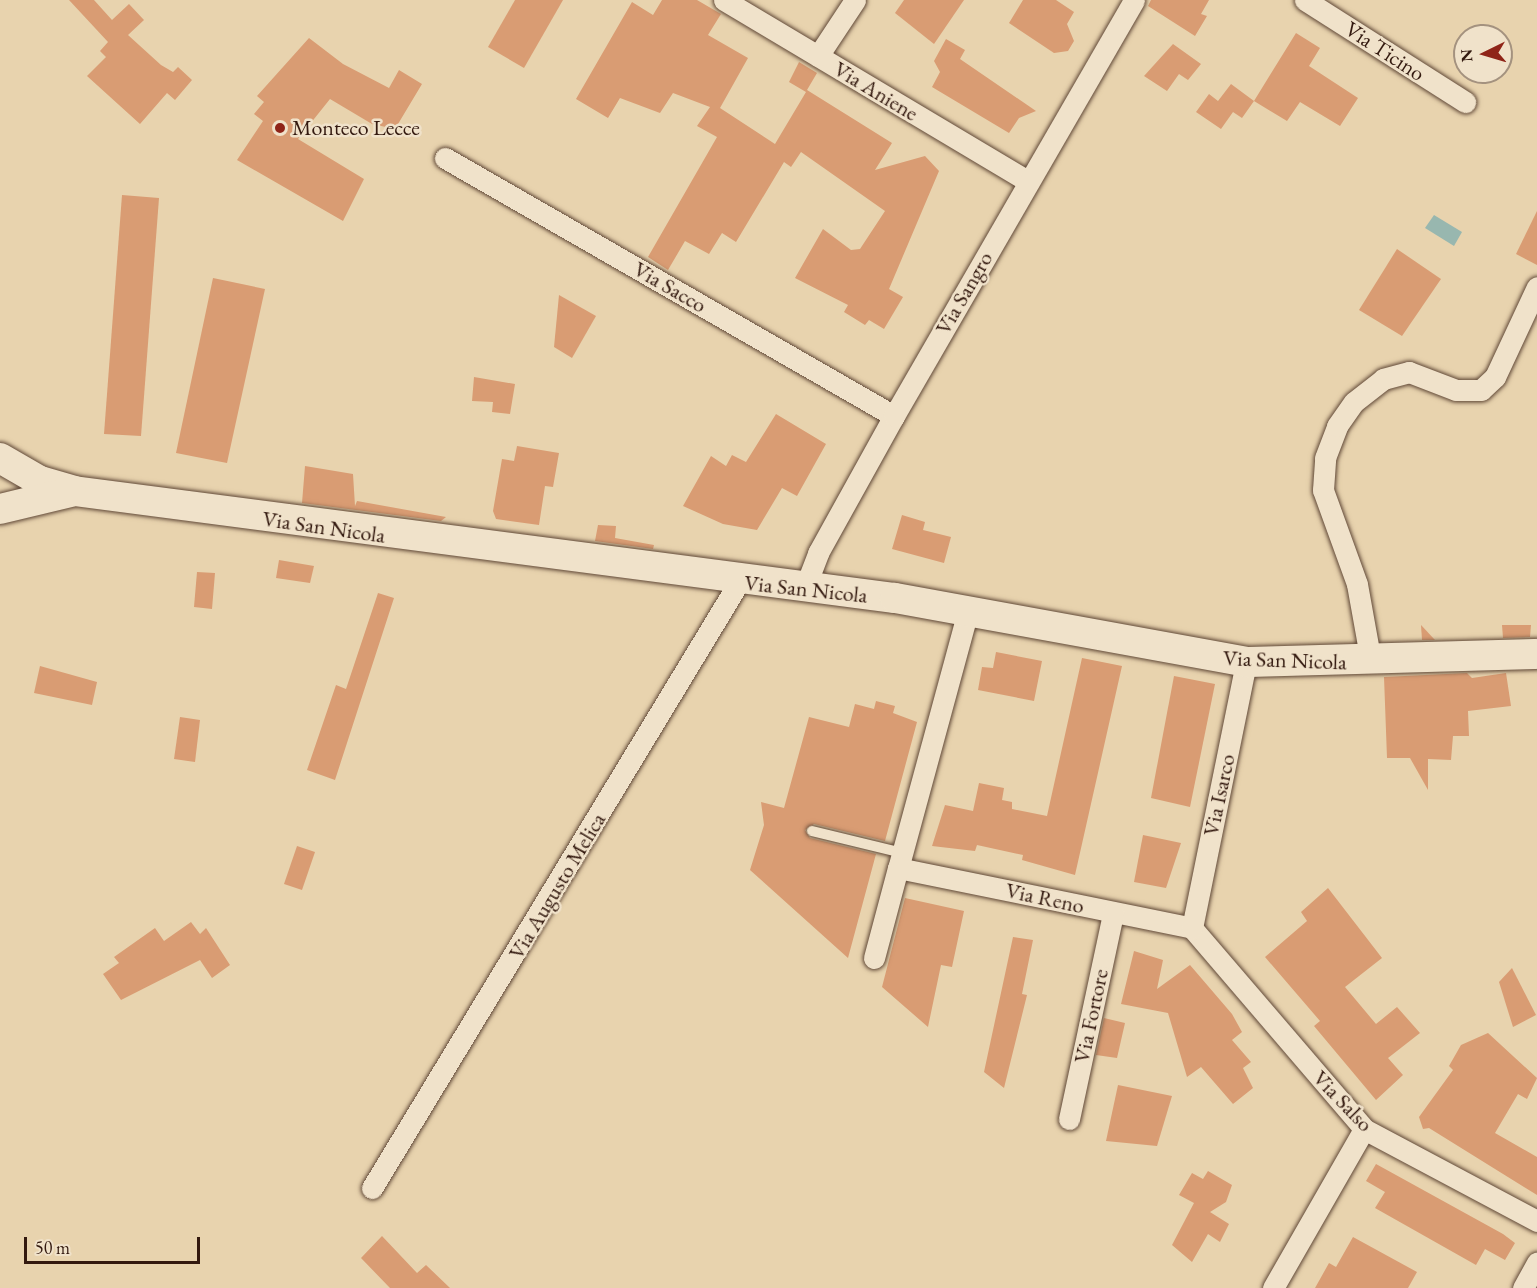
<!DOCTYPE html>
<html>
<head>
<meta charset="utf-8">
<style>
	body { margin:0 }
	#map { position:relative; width:1537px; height:1288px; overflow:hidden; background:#e8d3ae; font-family:"EB Garamond",serif }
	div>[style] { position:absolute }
	.water>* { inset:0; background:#98b7af }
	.building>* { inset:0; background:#d99c73 }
	.roads { filter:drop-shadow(0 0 2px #604837) drop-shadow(0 0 2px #604837) }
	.lane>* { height:10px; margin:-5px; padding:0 5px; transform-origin:5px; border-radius:5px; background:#f0e2ca }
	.street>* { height:21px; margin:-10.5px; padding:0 10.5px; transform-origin:10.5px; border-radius:10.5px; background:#f0e2ca }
	.secondary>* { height:30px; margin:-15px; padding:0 15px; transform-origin:15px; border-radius:15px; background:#f0e2ca }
	.dots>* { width:16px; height:16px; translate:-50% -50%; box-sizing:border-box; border:3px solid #f0e2ca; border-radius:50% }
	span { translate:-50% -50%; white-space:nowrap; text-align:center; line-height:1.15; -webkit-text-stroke:5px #f0e2ca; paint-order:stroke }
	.street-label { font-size:22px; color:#33190f }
	.poi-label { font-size:22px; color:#33190f }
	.left { translate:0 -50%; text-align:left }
	.north { position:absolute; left:1453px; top:24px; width:60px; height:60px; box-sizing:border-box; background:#f0e2ca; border:2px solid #a4927f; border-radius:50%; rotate:265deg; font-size:16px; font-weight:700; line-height:24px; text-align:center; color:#33190f }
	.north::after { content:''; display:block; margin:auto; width:21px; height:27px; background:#8f2418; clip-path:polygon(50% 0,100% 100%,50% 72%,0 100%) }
	.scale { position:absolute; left:24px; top:1237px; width:176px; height:27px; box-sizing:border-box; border:3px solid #33190f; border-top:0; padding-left:8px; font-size:18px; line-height:21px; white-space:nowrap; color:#33190f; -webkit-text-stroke:4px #f0e2ca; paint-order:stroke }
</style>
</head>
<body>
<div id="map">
	<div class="water">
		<i style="clip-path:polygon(1434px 215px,1462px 232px,1454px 246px,1425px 228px)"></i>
	</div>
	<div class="building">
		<i style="clip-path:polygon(69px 0,94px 0,112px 20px,129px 4px,144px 20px,128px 35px,161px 65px,173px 72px,178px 67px,192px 80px,175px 100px,167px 93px,140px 124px,87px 76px,106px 57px,100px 51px,108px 42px)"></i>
		<i style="clip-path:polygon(515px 0,563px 0,524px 68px,488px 47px)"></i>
		<i style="clip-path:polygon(662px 0,697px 0,721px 14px,708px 35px,748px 58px,720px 108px,775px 144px,806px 92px,789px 82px,799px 62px,817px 73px,807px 90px,892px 143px,875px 170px,925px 156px,939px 171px,889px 289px,903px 297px,884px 329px,869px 320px,865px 325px,844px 312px,848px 305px,795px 278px,823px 229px,851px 250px,860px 249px,885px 211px,801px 152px,791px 167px,784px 162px,736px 242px,722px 233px,709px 254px,685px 241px,668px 270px,648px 257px,717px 137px,697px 126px,710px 107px,673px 93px,660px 113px,620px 98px,608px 118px,576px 99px,632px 2px,653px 15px)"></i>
		<i style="clip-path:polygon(904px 0,964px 0,934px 44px,895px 13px)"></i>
		<i style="clip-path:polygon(1023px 0,1056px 0,1074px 12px,1067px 24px,1074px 41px,1068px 51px,1054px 53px,1009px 23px)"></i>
		<i style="clip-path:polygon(1151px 0,1209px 0,1201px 14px,1207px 16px,1195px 36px,1148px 6px)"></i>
		<i style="clip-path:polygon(1296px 33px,1320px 48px,1309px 66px,1358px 98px,1340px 126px,1300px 102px,1287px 121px,1254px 101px)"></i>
		<i style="clip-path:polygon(309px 38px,343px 64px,389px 88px,399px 70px,422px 84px,395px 129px,372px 124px,330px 99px,298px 139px,364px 179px,343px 221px,237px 160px,263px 121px,254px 114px,264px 102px,257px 96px)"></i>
		<i style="clip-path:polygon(946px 39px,965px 50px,960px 59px,1036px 111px,1019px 118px,1009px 133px,932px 87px,940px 72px,934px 61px)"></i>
		<i style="clip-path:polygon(1173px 44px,1201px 64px,1188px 80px,1179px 74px,1167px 91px,1144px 76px)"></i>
		<i style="clip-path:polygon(1231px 84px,1254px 101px,1242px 118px,1233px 112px,1221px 129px,1196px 112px,1209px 94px,1218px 101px)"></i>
		<i style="clip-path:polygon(122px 195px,159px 198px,141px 436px,104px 434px)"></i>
		<i style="clip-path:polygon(1537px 211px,1537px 265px,1516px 254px)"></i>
		<i style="clip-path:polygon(1397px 249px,1441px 279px,1402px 336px,1359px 310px)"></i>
		<i style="clip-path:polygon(213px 278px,265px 289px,227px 463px,176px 453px)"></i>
		<i style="clip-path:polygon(559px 295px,596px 316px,572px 358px,554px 347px)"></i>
		<i style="clip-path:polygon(474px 377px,515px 384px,510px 414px,492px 412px,493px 402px,472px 401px)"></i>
		<i style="clip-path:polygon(776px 414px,826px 444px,797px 496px,782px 488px,757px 530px,723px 524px,683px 506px,711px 456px,726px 466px,732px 455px,746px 462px)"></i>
		<i style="clip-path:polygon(517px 446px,559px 453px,553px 487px,545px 486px,539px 525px,496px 519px,493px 511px,502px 459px,514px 461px)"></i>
		<i style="clip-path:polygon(305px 466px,353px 474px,355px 506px,357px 501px,446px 517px,441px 521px,302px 503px)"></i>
		<i style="clip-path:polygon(902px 515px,925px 522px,923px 530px,951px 537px,944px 563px,892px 549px)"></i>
		<i style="clip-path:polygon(598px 525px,616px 526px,615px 538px,654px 545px,653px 549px,595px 541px)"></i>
		<i style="clip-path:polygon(279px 560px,314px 566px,310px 583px,276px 578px)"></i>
		<i style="clip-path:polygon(197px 572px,215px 573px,212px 609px,194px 607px)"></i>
		<i style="clip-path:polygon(378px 593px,394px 598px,335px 780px,307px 770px,336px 685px,346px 689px)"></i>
		<i style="clip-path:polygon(1421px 625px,1435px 640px,1422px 640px)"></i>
		<i style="clip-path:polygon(1502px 625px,1531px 625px,1530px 637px,1503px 638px)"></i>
		<i style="clip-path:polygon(996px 652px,1042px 661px,1034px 701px,978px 690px,982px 667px,993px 668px)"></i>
		<i style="clip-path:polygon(1082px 658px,1122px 666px,1075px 875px,1022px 860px,1023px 855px,977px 845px,975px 851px,932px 846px,945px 805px,973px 811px,979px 783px,1004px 788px,1002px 800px,1012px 802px,1012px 809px,1047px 816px)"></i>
		<i style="clip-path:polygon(40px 666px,97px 682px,92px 705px,34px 693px)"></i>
		<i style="clip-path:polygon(1467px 673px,1472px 678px,1506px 673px,1511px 706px,1468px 711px,1469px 736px,1453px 736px,1451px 760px,1428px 759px,1428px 790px,1410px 758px,1387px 758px,1384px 677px)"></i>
		<i style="clip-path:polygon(1174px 676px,1215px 684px,1190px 807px,1151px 798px)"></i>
		<i style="clip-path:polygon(876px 701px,895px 706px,893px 713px,917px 722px,885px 841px,814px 824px,805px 830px,810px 838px,876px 854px,848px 958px,750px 870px,764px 825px,761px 802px,784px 808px,809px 717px,849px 727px,855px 704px,874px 709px)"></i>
		<i style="clip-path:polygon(180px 717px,200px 720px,195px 762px,174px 759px)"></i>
		<i style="clip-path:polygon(1143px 835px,1181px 843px,1166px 888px,1134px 882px)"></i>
		<i style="clip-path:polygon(297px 846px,315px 852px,302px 890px,284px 884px)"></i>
		<i style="clip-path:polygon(1328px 888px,1382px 958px,1345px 987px,1376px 1024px,1397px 1007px,1420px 1033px,1388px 1058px,1403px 1075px,1376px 1100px,1314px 1026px,1320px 1021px,1265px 957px,1307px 921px,1301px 912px)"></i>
		<i style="clip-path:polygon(905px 898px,964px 911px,952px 967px,941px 965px,928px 1027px,882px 987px)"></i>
		<i style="clip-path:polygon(191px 922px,200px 934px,206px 928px,230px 965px,212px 978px,200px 960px,121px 1000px,103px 974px,119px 963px,114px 957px,155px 928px,164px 941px)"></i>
		<i style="clip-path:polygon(1013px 937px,1033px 940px,1022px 994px,1027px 995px,1004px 1088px,984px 1072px)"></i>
		<i style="clip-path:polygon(1134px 951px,1163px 960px,1157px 989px,1190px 965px,1232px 1014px,1242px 1032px,1232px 1040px,1251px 1062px,1243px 1068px,1253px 1088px,1233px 1104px,1201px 1067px,1187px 1077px,1168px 1013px,1121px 1004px)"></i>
		<i style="clip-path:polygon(1512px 968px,1536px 1015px,1513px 1027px,1499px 982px)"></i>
		<i style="clip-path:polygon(1104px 1018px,1125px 1023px,1117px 1058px,1096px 1055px)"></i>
		<i style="clip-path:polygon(1488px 1033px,1537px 1078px,1527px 1099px,1518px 1094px,1495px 1133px,1537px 1157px,1537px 1195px,1429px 1128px,1423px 1129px,1419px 1117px,1453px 1070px,1449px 1066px,1461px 1045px)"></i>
		<i style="clip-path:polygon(1118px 1085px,1172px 1096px,1157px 1146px,1106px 1141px)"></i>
		<i style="clip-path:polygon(1376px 1164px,1503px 1234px,1515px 1243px,1505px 1260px,1485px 1249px,1476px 1265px,1375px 1208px,1385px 1192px,1366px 1181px)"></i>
		<i style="clip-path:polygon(1208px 1171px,1232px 1185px,1226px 1202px,1210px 1212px,1229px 1224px,1220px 1242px,1208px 1234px,1192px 1262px,1172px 1245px,1194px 1203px,1179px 1195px,1192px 1173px,1203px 1179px)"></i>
		<i style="clip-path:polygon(382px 1236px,417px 1273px,426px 1265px,450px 1288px,390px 1288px,361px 1258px)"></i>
		<i style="clip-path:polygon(1353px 1237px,1417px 1272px,1408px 1288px,1315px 1288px,1329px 1263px,1336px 1267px)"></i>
	</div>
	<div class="roads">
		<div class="lane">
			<i style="left:812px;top:831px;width:93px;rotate:13.7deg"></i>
		</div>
		<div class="street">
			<i style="left:724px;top:0;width:354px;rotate:30.8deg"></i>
			<i style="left:1305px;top:0;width:190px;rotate:32.5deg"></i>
			<i style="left:818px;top:56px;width:67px;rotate:-56.5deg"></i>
			<i style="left:445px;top:158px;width:518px;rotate:29.88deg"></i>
			<i style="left:804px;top:590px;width:40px;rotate:-69deg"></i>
			<i style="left:818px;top:553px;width:157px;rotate:-61deg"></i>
			<i style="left:894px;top:416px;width:480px;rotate:-60deg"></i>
			<i style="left:968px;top:611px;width:266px;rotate:105.2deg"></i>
			<i style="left:898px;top:868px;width:300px;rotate:11.5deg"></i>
			<i style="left:1371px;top:662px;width:79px;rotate:-100.2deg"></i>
			<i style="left:1357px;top:584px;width:100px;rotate:-109.9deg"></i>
			<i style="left:1323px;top:490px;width:32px;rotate:-86deg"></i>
			<i style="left:1325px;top:458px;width:34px;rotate:-69deg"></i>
			<i style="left:1337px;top:426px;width:29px;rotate:-55deg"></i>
			<i style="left:1354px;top:402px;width:37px;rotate:-38deg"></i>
			<i style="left:1383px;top:379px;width:27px;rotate:-15deg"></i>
			<i style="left:1409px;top:372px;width:50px;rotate:21deg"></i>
			<i style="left:1456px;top:390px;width:25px"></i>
			<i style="left:1481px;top:390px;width:19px;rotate:-43deg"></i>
			<i style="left:1495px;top:377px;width:99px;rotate:-65deg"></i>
			<i style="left:1192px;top:928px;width:265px;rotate:49.4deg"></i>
			<i style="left:1364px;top:1129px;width:196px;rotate:28deg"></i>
			<i style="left:1192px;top:928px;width:271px;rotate:-78.5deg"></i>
			<i style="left:874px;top:958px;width:93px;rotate:-75.1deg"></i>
			<i style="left:1069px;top:1119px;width:211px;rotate:-77.9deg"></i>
			<i style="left:372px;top:1188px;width:708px;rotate:-58.8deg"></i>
			<i style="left:1273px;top:1288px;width:183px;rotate:-60.2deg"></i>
			<i style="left:1523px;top:1288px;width:29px;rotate:-61deg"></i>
		</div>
		<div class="secondary">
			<i style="left:0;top:458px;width:46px;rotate:29.9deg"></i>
			<i style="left:40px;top:481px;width:35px;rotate:16deg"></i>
			<i style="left:74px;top:491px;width:828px;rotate:7.43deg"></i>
			<i style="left:895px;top:598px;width:357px;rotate:10.3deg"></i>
			<i style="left:1246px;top:662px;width:291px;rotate:-1.6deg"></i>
			<i style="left:0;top:509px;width:73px;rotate:-13.5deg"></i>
		</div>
	</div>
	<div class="dots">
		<i style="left:280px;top:128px;background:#8f2418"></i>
	</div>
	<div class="street-label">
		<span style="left:1385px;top:51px;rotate:33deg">Via Ticino</span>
		<span style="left:876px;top:91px;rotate:31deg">Via Aniene</span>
		<span style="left:670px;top:287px;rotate:30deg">Via Sacco</span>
		<span style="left:964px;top:293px;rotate:-60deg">Via Sangro</span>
		<span style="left:324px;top:527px;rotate:8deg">Via San Nicola</span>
		<span style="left:806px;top:589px;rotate:6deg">Via San Nicola</span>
		<span style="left:1285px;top:660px;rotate:2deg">Via San Nicola</span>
		<span style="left:1219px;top:795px;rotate:-78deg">Via Isarco</span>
		<span style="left:557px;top:886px;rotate:-59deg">Via Augusto Melica</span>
		<span style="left:1045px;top:898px;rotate:12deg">Via Reno</span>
		<span style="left:1091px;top:1016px;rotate:-78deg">Via Fortore</span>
		<span style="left:1343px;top:1101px;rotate:46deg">Via Salso</span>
	</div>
	<div class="poi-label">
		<span class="left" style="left:292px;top:128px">Monteco Lecce</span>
	</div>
	<div class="north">N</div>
	<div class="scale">50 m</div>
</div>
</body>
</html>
